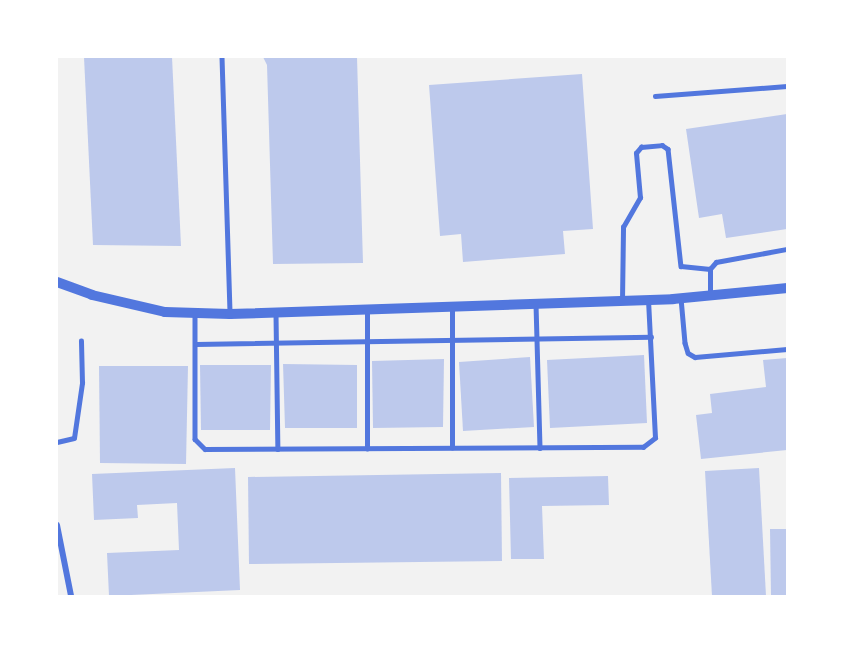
<!DOCTYPE html>
<html>
<head>
<meta charset="utf-8">
<style>
	body { margin:0 }
	#map { position:relative; width:844px; height:653px; overflow:hidden; background:#f2f2f2; font-family:Signika,sans-serif }
	div>[style] { position:absolute }
	.building>* { inset:0; background:#bdc9ec }
	.service>* { height:4.5px; margin:-2.25px; padding:0 2.25px; transform-origin:2.25px; border-radius:2.25px; background:#5277de }
	.minor>* { height:6px; margin:-3px; padding:0 3px; transform-origin:3px; border-radius:3px; background:#5277de }
	.tertiary>* { height:10px; margin:-5px; padding:0 5px; transform-origin:5px; border-radius:5px; background:#5277de }
	span { translate:-50% -50%; white-space:nowrap; text-align:center; line-height:1.15; -webkit-text-stroke:6px #fff; paint-order:stroke }
	.frame { position:absolute; inset:0; border:58px solid #fff; pointer-events:none }
</style>
</head>
<body>
<div id="map">
	<div class="building">
		<i style="clip-path:polygon(84px 57px,172px 57px,181px 246px,93px 245px)"></i>
		<i style="clip-path:polygon(263px 57px,357px 57px,363px 263px,273px 264px,267px 65px)"></i>
		<i style="clip-path:polygon(582px 74px,593px 229px,563px 231px,565px 254px,463px 262px,461px 234px,440px 236px,429px 85px)"></i>
		<i style="clip-path:polygon(787px 114px,787px 229px,726px 238px,722px 214px,699px 218px,686px 129px)"></i>
		<i style="clip-path:polygon(644px 355px,647px 423px,550px 428px,547px 360px)"></i>
		<i style="clip-path:polygon(530px 357px,534px 427px,463px 431px,459px 362px)"></i>
		<i style="clip-path:polygon(787px 358px,787px 450px,701px 459px,696px 415px,712px 413px,710px 394px,766px 387px,763px 360px)"></i>
		<i style="clip-path:polygon(444px 359px,443px 427px,373px 428px,372px 361px)"></i>
		<i style="clip-path:polygon(283px 364px,357px 365px,357px 428px,285px 428px)"></i>
		<i style="clip-path:polygon(200px 365px,271px 365px,270px 430px,201px 430px)"></i>
		<i style="clip-path:polygon(99px 366px,188px 366px,186px 464px,100px 463px)"></i>
		<i style="clip-path:polygon(235px 468px,240px 590px,109px 596px,107px 553px,179px 550px,177px 503px,137px 505px,138px 518px,94px 520px,92px 474px)"></i>
		<i style="clip-path:polygon(759px 468px,766px 596px,712px 596px,705px 471px)"></i>
		<i style="clip-path:polygon(501px 473px,502px 561px,249px 564px,248px 477px)"></i>
		<i style="clip-path:polygon(608px 476px,609px 505px,542px 506px,544px 559px,511px 559px,509px 478px)"></i>
		<i style="clip-path:polygon(770px 529px,787px 529px,787px 596px,771px 596px)"></i>
	</div>
	<div class="service">
		<i style="left:222px;top:57px;width:255px;rotate:88.2deg"></i>
		<i style="left:655px;top:96px;width:132px;rotate:-4.3deg"></i>
		<i style="left:710px;top:296px;width:27px;rotate:-90deg"></i>
		<i style="left:710px;top:269px;width:9px;rotate:-49deg"></i>
		<i style="left:716px;top:262px;width:72px;rotate:-10.4deg"></i>
		<i style="left:681px;top:298px;width:45px;rotate:84.9deg"></i>
		<i style="left:685px;top:343px;width:10px;rotate:73deg"></i>
		<i style="left:688px;top:353px;width:8px;rotate:30deg"></i>
		<i style="left:695px;top:357px;width:92px;rotate:-5deg"></i>
		<i style="left:622px;top:301px;width:74px;rotate:-89.2deg"></i>
		<i style="left:623px;top:227px;width:34px;rotate:-60deg"></i>
		<i style="left:640px;top:198px;width:45px;rotate:-95.1deg"></i>
		<i style="left:636px;top:153px;width:8px;rotate:-50deg"></i>
		<i style="left:641px;top:147px;width:21px;rotate:-5deg"></i>
		<i style="left:662px;top:145px;width:7px;rotate:34deg"></i>
		<i style="left:668px;top:149px;width:118px;rotate:83.7deg"></i>
		<i style="left:681px;top:266px;width:29px;rotate:6deg"></i>
		<i style="left:536px;top:304px;width:144px;rotate:88.4deg"></i>
		<i style="left:195px;top:314px;width:125px;rotate:90deg"></i>
		<i style="left:195px;top:439px;width:14px;rotate:45deg"></i>
		<i style="left:205px;top:449px;width:438px;rotate:-0.3deg"></i>
		<i style="left:643px;top:447px;width:15px;rotate:-37deg"></i>
		<i style="left:655px;top:438px;width:138px;rotate:-92.9deg"></i>
		<i style="left:276px;top:314px;width:135px;rotate:89.2deg"></i>
		<i style="left:196px;top:344px;width:455px;rotate:-0.9deg"></i>
		<i style="left:57px;top:442px;width:17px;rotate:-13deg"></i>
		<i style="left:74px;top:438px;width:56px;rotate:-81.7deg"></i>
		<i style="left:82px;top:383px;width:42px;rotate:-91.4deg"></i>
		<i style="left:452px;top:448px;width:141px;rotate:-90deg"></i>
		<i style="left:367px;top:449px;width:139px;rotate:-90deg"></i>
	</div>
	<div class="minor">
		<i style="left:57px;top:525px;width:72px;rotate:78.8deg"></i>
	</div>
	<div class="tertiary">
		<i style="left:57px;top:282px;width:37px;rotate:20deg"></i>
		<i style="left:92px;top:295px;width:75px;rotate:13.1deg"></i>
		<i style="left:165px;top:312px;width:65px;rotate:1.8deg"></i>
		<i style="left:230px;top:314px;width:443px;rotate:-1.9deg"></i>
		<i style="left:673px;top:299px;width:115px;rotate:-5.5deg"></i>
	</div>
	<div class="frame"></div>
</div>
</body>
</html>
